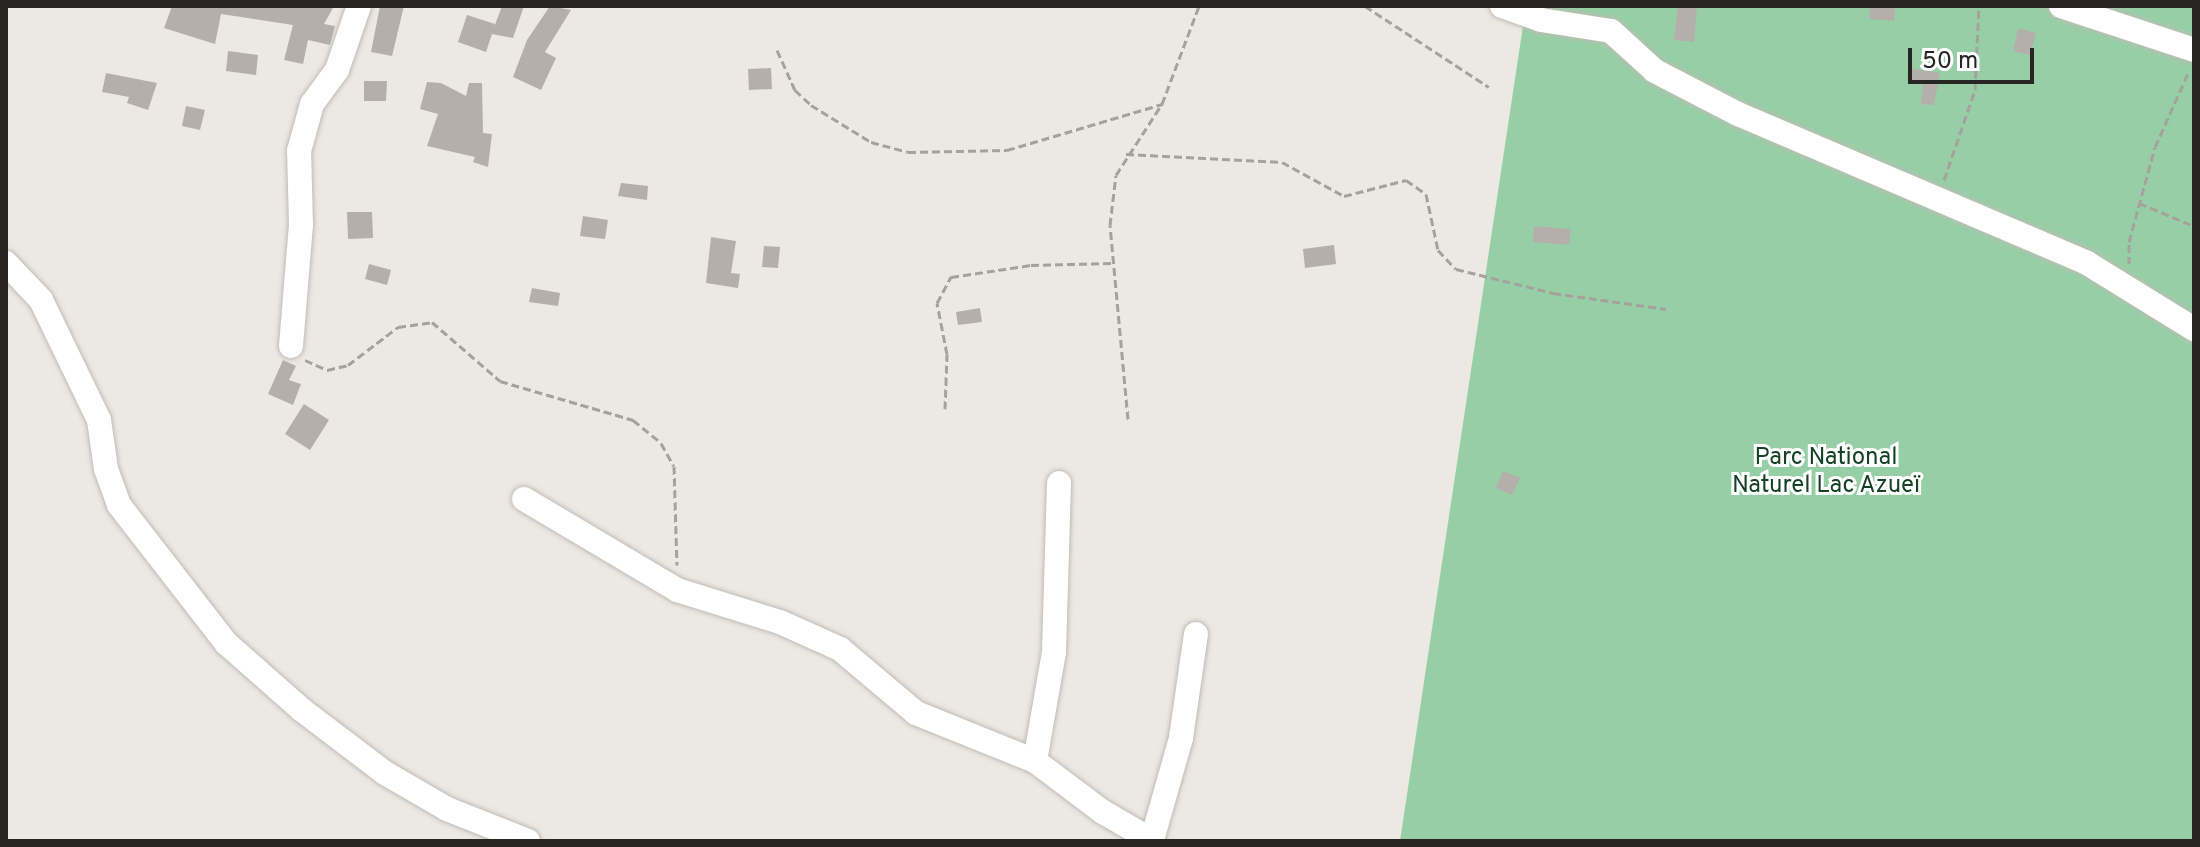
<!DOCTYPE html>
<html>
<head>
<meta charset="utf-8">
<style>
	body { margin:0 }
	#map { position:relative; width:2200px; height:847px; overflow:hidden; background:#ece8e2; font-family:Overpass,sans-serif }
	div>[style] { position:absolute }
	.green>* { inset:0; background:#96cfa5 }
	.building>* { inset:0; background:#b5afab }
	.path>* { height:3px; margin-top:-1.5px; transform-origin:0; background:repeating-linear-gradient(90deg,#a5a29d 0 8px,transparent 0 12px) }
	.roads { filter:drop-shadow(0 0 2px #c0bbb6) drop-shadow(0 0 2px #c0bbb6) }
	.minor>* { height:24px; margin:-12px; padding:0 12px; transform-origin:12px; border-radius:12px; background:#fff }
	span { translate:-50% -50%; white-space:nowrap; text-align:center; line-height:1.15; -webkit-text-stroke:6px #fff; paint-order:stroke }
	.park-label { font-size:24px; color:#154125 }
	.frame { position:absolute; inset:0; border:8px solid #272624; pointer-events:none }
	.scale { position:absolute; left:1908px; top:48px; width:126px; height:36px; box-sizing:border-box; border:4px solid #272624; border-top:0; padding-left:10px; font-size:24px; line-height:28px; white-space:nowrap; color:#272624; -webkit-text-stroke:6px #fff; paint-order:stroke }
</style>
</head>
<body>
<div id="map">
	<div class="green">
		<i style="clip-path:polygon(1526px 6px,2194px 6px,2194px 841px,1400px 841px)"></i>
	</div>
	<div class="building">
		<i style="clip-path:polygon(172px 6px,334px 6px,324px 24px,335px 26px,330px 45px,308px 40px,303px 64px,284px 60px,293px 25px,221px 14px,215px 44px,164px 28px)"></i>
		<i style="clip-path:polygon(380px 6px,404px 6px,392px 56px,371px 52px)"></i>
		<i style="clip-path:polygon(502px 6px,524px 6px,513px 38px,492px 34px,486px 52px,458px 42px,467px 15px,495px 24px,493px 30px)"></i>
		<i style="clip-path:polygon(550px 6px,571px 10px,545px 52px,556px 58px,541px 90px,513px 77px,527px 40px)"></i>
		<i style="clip-path:polygon(1678px 6px,1697px 6px,1694px 42px,1674px 40px)"></i>
		<i style="clip-path:polygon(1870px 6px,1895px 6px,1894px 21px,1869px 19px)"></i>
		<i style="clip-path:polygon(2018px 28px,2036px 33px,2030px 55px,2013px 51px)"></i>
		<i style="clip-path:polygon(228px 51px,258px 55px,256px 75px,226px 71px)"></i>
		<i style="clip-path:polygon(771px 68px,772px 89px,749px 90px,748px 69px)"></i>
		<i style="clip-path:polygon(1909px 68px,1940px 73px,1934px 105px,1921px 104px,1923px 84px,1907px 81px)"></i>
		<i style="clip-path:polygon(106px 73px,157px 83px,148px 110px,127px 103px,129px 97px,102px 92px)"></i>
		<i style="clip-path:polygon(364px 81px,387px 81px,386px 101px,364px 101px)"></i>
		<i style="clip-path:polygon(427px 82px,441px 83px,466px 96px,469px 83px,482px 83px,483px 133px,492px 134px,488px 167px,473px 162px,475px 157px,427px 146px,438px 114px,420px 109px)"></i>
		<i style="clip-path:polygon(186px 106px,205px 110px,200px 130px,182px 126px)"></i>
		<i style="clip-path:polygon(621px 183px,648px 186px,647px 200px,618px 196px)"></i>
		<i style="clip-path:polygon(347px 212px,372px 212px,373px 238px,348px 239px)"></i>
		<i style="clip-path:polygon(583px 216px,608px 220px,605px 239px,580px 236px)"></i>
		<i style="clip-path:polygon(1534px 226px,1571px 229px,1569px 245px,1533px 242px)"></i>
		<i style="clip-path:polygon(711px 237px,736px 241px,731px 273px,740px 274px,738px 288px,706px 283px)"></i>
		<i style="clip-path:polygon(1334px 245px,1336px 264px,1305px 268px,1303px 249px)"></i>
		<i style="clip-path:polygon(764px 246px,780px 247px,778px 268px,762px 267px)"></i>
		<i style="clip-path:polygon(369px 264px,391px 270px,387px 285px,365px 279px)"></i>
		<i style="clip-path:polygon(532px 288px,560px 293px,558px 306px,529px 302px)"></i>
		<i style="clip-path:polygon(980px 308px,982px 322px,958px 325px,956px 312px)"></i>
		<i style="clip-path:polygon(283px 360px,296px 366px,289px 380px,301px 384px,293px 405px,268px 394px)"></i>
		<i style="clip-path:polygon(304px 404px,329px 420px,310px 450px,285px 434px)"></i>
		<i style="clip-path:polygon(1503px 471px,1520px 478px,1512px 495px,1496px 488px)"></i>
	</div>
	<div class="path">
		<i style="left:1365px;top:6px;width:148px;rotate:33.2deg"></i>
		<i style="left:777px;top:50px;width:44px;rotate:65.8deg"></i>
		<i style="left:795px;top:90px;width:22px;rotate:43deg"></i>
		<i style="left:811px;top:105px;width:70px;rotate:31.7deg"></i>
		<i style="left:871px;top:142px;width:38px;rotate:15deg"></i>
		<i style="left:908px;top:152px;width:99px;rotate:-1.2deg"></i>
		<i style="left:1007px;top:150px;width:162px;rotate:-16.5deg"></i>
		<i style="left:1126px;top:154px;width:156px;rotate:2.9deg"></i>
		<i style="left:1282px;top:162px;width:71px;rotate:28.7deg"></i>
		<i style="left:1344px;top:196px;width:64px;rotate:-14.5deg"></i>
		<i style="left:1406px;top:180px;width:24px;rotate:35deg"></i>
		<i style="left:1426px;top:194px;width:57px;rotate:77.9deg"></i>
		<i style="left:1438px;top:250px;width:26px;rotate:47deg"></i>
		<i style="left:1456px;top:269px;width:100px;rotate:13.9deg"></i>
		<i style="left:1553px;top:293px;width:114px;rotate:8.1deg"></i>
		<i style="left:1944px;top:180px;width:95px;rotate:-71deg"></i>
		<i style="left:1975px;top:90px;width:84px;rotate:-87.3deg"></i>
		<i style="left:2139px;top:203px;width:60px;rotate:22.7deg"></i>
		<i style="left:2129px;top:264px;width:22px;rotate:-90deg"></i>
		<i style="left:2129px;top:242px;width:98px;rotate:-74.7deg"></i>
		<i style="left:2155px;top:147px;width:83px;rotate:-65.9deg"></i>
		<i style="left:305px;top:360px;width:24px;rotate:24deg"></i>
		<i style="left:327px;top:370px;width:22px;rotate:-13deg"></i>
		<i style="left:348px;top:365px;width:63px;rotate:-37.2deg"></i>
		<i style="left:398px;top:327px;width:34px;rotate:-8deg"></i>
		<i style="left:432px;top:322px;width:90px;rotate:40.9deg"></i>
		<i style="left:500px;top:381px;width:139px;rotate:16.3deg"></i>
		<i style="left:633px;top:420px;width:36px;rotate:39deg"></i>
		<i style="left:661px;top:443px;width:26px;rotate:61deg"></i>
		<i style="left:674px;top:466px;width:99px;rotate:88.3deg"></i>
		<i style="left:945px;top:409px;width:55px;rotate:-87.9deg"></i>
		<i style="left:947px;top:354px;width:52px;rotate:-101.1deg"></i>
		<i style="left:937px;top:303px;width:30px;rotate:-62deg"></i>
		<i style="left:951px;top:277px;width:81px;rotate:-8.5deg"></i>
		<i style="left:1031px;top:265px;width:81px;rotate:-1.4deg"></i>
		<i style="left:1128px;top:419px;width:195px;rotate:-95.3deg"></i>
		<i style="left:1110px;top:225px;width:50px;rotate:-83.2deg"></i>
		<i style="left:1116px;top:175px;width:85px;rotate:-57.1deg"></i>
		<i style="left:1162px;top:104px;width:105px;rotate:-69.3deg"></i>
	</div>
	<div class="roads">
		<div class="minor">
			<i style="left:1502px;top:6px;width:41px;rotate:19.7deg"></i>
			<i style="left:1541px;top:20px;width:71px;rotate:8.9deg"></i>
			<i style="left:1611px;top:31px;width:59px;rotate:42.3deg"></i>
			<i style="left:1655px;top:71px;width:93px;rotate:27.4deg"></i>
			<i style="left:1738px;top:114px;width:379px;rotate:23.1deg"></i>
			<i style="left:2087px;top:263px;width:126px;rotate:31.7deg"></i>
			<i style="left:2061px;top:6px;width:140px;rotate:18.3deg"></i>
			<i style="left:6px;top:263px;width:51px;rotate:46.6deg"></i>
			<i style="left:41px;top:300px;width:133px;rotate:64.2deg"></i>
			<i style="left:99px;top:420px;width:49px;rotate:81.9deg"></i>
			<i style="left:106px;top:469px;width:38px;rotate:70deg"></i>
			<i style="left:119px;top:505px;width:175px;rotate:52.2deg"></i>
			<i style="left:226px;top:643px;width:101px;rotate:41.4deg"></i>
			<i style="left:302px;top:710px;width:104px;rotate:37.2deg"></i>
			<i style="left:385px;top:773px;width:72px;rotate:30.1deg"></i>
			<i style="left:447px;top:809px;width:87px;rotate:21.6deg"></i>
			<i style="left:291px;top:346px;width:121px;rotate:-85.3deg"></i>
			<i style="left:301px;top:225px;width:74px;rotate:-91.5deg"></i>
			<i style="left:299px;top:151px;width:49px;rotate:-74.5deg"></i>
			<i style="left:312px;top:104px;width:42px;rotate:-53.7deg"></i>
			<i style="left:337px;top:70px;width:68px;rotate:-71deg"></i>
			<i style="left:524px;top:499px;width:178px;rotate:30.7deg"></i>
			<i style="left:677px;top:590px;width:108px;rotate:17.3deg"></i>
			<i style="left:780px;top:622px;width:66px;rotate:24.2deg"></i>
			<i style="left:840px;top:649px;width:99px;rotate:40.1deg"></i>
			<i style="left:916px;top:713px;width:128px;rotate:22deg"></i>
			<i style="left:1035px;top:761px;width:85px;rotate:36.9deg"></i>
			<i style="left:1103px;top:812px;width:58px;rotate:30.1deg"></i>
			<i style="left:1035px;top:761px;width:111px;rotate:-80.1deg"></i>
			<i style="left:1054px;top:652px;width:169px;rotate:-88.3deg"></i>
			<i style="left:1152px;top:840px;width:106px;rotate:-74.1deg"></i>
			<i style="left:1181px;top:738px;width:105px;rotate:-81.8deg"></i>
		</div>
	</div>
	<div class="park-label">
		<span style="left:1826px;top:473px">Parc National<br>Naturel Lac Azueï</span>
	</div>
	<div class="frame"></div>
	<div class="scale">50 m</div>
</div>
</body>
</html>
